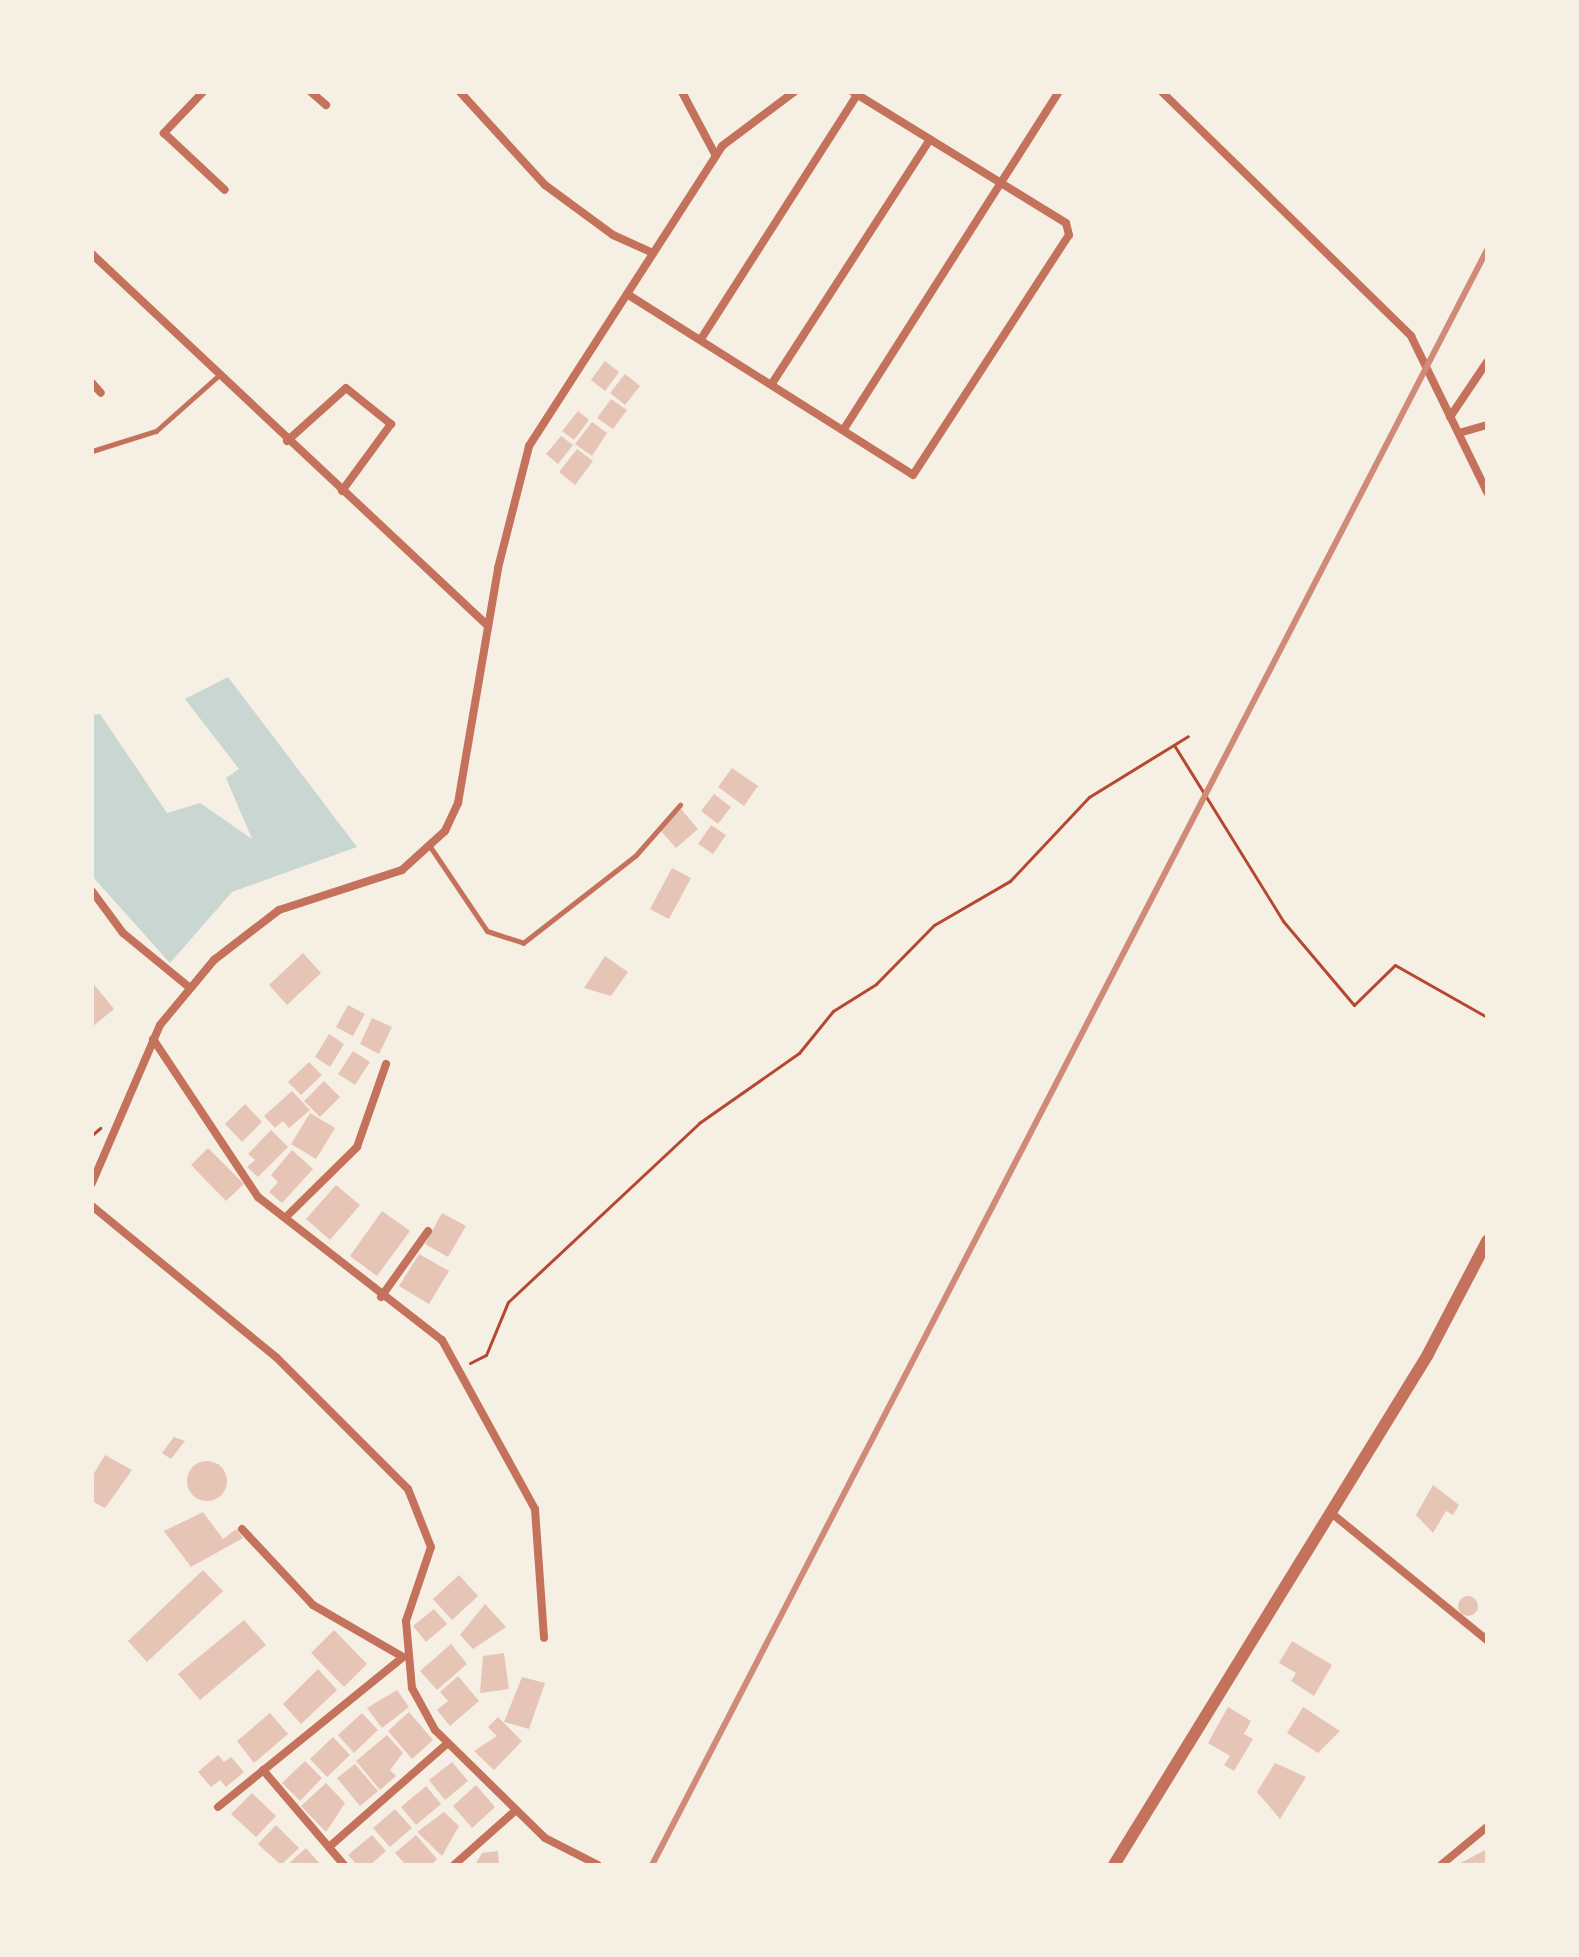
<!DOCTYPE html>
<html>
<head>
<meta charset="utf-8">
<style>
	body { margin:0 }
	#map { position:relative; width:1579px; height:1957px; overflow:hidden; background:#f6efe4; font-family:"Libre Baskerville",serif }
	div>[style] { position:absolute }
	.water>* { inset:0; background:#c9d6d2 }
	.building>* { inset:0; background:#e6c5b7 }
	.round { border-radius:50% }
	.path>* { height:3px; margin:-1.5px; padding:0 1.5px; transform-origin:1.5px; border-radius:1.5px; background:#b5482f }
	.service>* { height:5px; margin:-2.5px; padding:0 2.5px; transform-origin:2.5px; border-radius:2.5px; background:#c5725c }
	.minor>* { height:8px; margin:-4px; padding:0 4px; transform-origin:4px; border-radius:4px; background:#c5725c }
	.tertiary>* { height:12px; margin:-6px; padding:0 6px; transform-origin:6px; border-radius:6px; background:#c5725c }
	.rail>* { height:6px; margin:-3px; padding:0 3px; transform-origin:3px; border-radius:3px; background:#cf8b77 }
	span { translate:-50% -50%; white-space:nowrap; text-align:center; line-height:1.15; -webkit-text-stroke:8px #f6efe4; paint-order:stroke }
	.frame { position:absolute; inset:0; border:94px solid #f6efe4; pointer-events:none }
</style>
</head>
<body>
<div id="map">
	<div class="water">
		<i style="clip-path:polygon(228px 677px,357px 847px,232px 892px,170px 963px,92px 876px,92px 715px,100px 714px,167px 813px,200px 803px,252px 839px,226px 778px,239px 769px,185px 699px)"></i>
	</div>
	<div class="building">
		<i style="clip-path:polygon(605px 361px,619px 372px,605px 391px,591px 380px)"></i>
		<i style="clip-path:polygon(625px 374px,640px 386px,625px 405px,610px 393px)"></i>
		<i style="clip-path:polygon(611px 399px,627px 410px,613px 429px,597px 418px)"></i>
		<i style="clip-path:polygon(578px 411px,589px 420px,574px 440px,562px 431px)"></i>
		<i style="clip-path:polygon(592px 422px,607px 433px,592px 456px,575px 444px)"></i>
		<i style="clip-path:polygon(561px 436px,573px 445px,558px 464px,546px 454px)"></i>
		<i style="clip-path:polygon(577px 449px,593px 461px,575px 485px,559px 472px)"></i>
		<i style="clip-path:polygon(732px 768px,758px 786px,744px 806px,718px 787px)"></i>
		<i style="clip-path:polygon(714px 794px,731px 807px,718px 824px,701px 811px)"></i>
		<i style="clip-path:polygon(681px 809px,698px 829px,676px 848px,659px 829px)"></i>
		<i style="clip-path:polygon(711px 825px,726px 835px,713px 854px,698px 844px)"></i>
		<i style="clip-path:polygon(672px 868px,691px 878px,669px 919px,650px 909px)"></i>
		<i style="clip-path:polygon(303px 953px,321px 973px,287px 1005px,269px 985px)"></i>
		<i style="clip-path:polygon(605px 956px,628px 972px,611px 996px,584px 988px)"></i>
		<i style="clip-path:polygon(92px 982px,114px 1009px,92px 1027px)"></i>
		<i style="clip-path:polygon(348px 1005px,365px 1014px,353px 1036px,336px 1027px)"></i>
		<i style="clip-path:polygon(372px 1018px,392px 1027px,379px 1054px,360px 1044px)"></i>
		<i style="clip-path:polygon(329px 1034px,344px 1044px,330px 1067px,315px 1057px)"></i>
		<i style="clip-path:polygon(353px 1051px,370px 1062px,355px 1085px,338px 1074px)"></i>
		<i style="clip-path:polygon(309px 1062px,322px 1075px,301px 1095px,288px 1082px)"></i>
		<i style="clip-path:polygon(324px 1081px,340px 1097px,320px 1117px,304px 1101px)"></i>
		<i style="clip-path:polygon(292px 1091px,310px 1110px,289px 1128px,283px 1121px,275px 1128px,264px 1116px)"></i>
		<i style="clip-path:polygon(245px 1104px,262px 1122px,242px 1142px,225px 1124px)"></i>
		<i style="clip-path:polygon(310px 1113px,335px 1128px,316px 1159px,291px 1144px)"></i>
		<i style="clip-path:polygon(271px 1130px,288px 1147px,258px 1177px,247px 1167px,255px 1160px,248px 1154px)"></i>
		<i style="clip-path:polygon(208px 1148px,244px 1184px,226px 1201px,191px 1165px)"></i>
		<i style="clip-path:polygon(292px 1150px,313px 1169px,282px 1203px,269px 1192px,278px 1182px,271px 1175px)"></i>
		<i style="clip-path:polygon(336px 1185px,360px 1205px,330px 1240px,306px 1219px)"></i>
		<i style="clip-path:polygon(382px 1211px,410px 1231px,377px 1276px,350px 1256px)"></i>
		<i style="clip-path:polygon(442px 1213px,466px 1226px,448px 1257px,425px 1244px)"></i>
		<i style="clip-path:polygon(419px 1254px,449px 1271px,429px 1304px,399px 1286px)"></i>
		<i style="clip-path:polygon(174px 1437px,185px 1441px,171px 1459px,162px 1453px)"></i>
		<i style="clip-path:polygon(105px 1455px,132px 1470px,105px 1508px,92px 1501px,92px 1477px)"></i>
		<i class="round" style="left:187px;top:1461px;width:40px;height:40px"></i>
		<i style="clip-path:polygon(1433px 1485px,1459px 1505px,1453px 1515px,1446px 1511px,1433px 1533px,1416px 1515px)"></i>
		<i style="clip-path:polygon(203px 1512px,223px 1539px,236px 1529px,243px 1538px,191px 1567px,164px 1531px)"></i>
		<i style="clip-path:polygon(203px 1570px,223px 1591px,147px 1662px,128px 1641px)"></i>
		<i style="clip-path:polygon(459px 1575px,478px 1596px,452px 1620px,433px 1599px)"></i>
		<i class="round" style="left:1458px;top:1596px;width:20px;height:20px"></i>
		<i style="clip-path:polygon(485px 1604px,506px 1627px,473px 1649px,460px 1635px)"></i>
		<i style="clip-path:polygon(434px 1609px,447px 1624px,426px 1642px,413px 1626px)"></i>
		<i style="clip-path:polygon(244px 1620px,266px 1645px,200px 1700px,178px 1674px)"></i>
		<i style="clip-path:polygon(334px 1630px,367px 1664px,344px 1687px,311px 1653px)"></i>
		<i style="clip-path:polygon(1292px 1641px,1332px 1665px,1314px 1696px,1291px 1681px,1296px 1673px,1279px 1663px)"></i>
		<i style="clip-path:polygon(451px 1644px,467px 1664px,437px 1690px,420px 1671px)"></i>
		<i style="clip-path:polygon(504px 1653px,509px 1689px,480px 1693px,483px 1656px)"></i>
		<i style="clip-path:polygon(318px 1669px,337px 1690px,301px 1724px,283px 1704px)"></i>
		<i style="clip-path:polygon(458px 1676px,479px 1701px,450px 1726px,437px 1710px,448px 1701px,440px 1692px)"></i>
		<i style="clip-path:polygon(522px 1677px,545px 1683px,529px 1729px,504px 1722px)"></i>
		<i style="clip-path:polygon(397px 1690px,409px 1707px,382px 1728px,367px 1708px)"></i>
		<i style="clip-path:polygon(1228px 1707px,1251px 1721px,1244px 1734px,1253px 1739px,1234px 1771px,1224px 1765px,1230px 1756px,1208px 1743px)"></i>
		<i style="clip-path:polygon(1303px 1707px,1340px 1731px,1318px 1753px,1287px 1733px)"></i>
		<i style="clip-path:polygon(409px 1712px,433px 1740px,412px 1759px,388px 1731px)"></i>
		<i style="clip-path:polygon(270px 1713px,288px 1734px,254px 1763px,237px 1741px)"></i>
		<i style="clip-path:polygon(362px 1713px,378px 1730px,354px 1753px,338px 1735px)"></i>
		<i style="clip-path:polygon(498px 1717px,522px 1741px,494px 1770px,474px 1751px,497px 1736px,488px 1727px)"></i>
		<i style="clip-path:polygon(387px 1735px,403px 1753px,390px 1770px,396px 1776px,380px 1790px,356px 1761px)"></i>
		<i style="clip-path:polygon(333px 1737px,350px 1755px,327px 1777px,310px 1759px)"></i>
		<i style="clip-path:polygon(218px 1755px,224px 1762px,231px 1757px,244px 1772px,226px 1787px,220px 1780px,211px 1787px,198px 1772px)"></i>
		<i style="clip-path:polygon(305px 1761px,322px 1778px,300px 1801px,282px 1783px)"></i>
		<i style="clip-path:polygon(452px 1762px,468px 1781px,445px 1800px,429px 1780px)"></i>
		<i style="clip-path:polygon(1275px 1763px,1306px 1777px,1280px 1819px,1257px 1792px)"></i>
		<i style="clip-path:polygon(355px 1764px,378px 1791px,360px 1806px,337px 1778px)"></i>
		<i style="clip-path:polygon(326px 1783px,345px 1803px,326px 1832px,301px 1806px)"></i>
		<i style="clip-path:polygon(476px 1785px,495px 1807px,472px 1828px,453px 1806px)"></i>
		<i style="clip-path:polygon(426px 1786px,441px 1804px,416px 1825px,401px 1807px)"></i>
		<i style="clip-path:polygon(252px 1793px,276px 1816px,256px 1837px,231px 1814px)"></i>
		<i style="clip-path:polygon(395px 1809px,412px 1828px,390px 1847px,373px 1828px)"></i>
		<i style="clip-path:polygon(444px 1812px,459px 1826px,442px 1856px,417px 1832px)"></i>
		<i style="clip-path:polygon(276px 1825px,299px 1848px,281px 1865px,258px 1844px)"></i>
		<i style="clip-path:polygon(372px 1835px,386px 1851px,370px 1865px,357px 1865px,348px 1855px)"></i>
		<i style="clip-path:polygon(416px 1835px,437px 1859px,431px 1865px,406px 1865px,395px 1853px)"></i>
		<i style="clip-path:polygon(306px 1848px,321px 1865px,287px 1865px)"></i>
		<i style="clip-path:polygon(1487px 1849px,1487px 1865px,1457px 1865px)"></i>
		<i style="clip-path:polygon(498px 1851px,499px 1865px,475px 1865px,482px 1853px)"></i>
	</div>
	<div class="path">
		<i style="left:1174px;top:745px;width:207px;rotate:58.2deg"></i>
		<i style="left:1283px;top:921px;width:110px;rotate:49.8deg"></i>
		<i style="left:1354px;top:1005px;width:57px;rotate:-44.3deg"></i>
		<i style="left:1395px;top:965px;width:106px;rotate:29.5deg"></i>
		<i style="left:92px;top:1135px;width:11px;rotate:-41deg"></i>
		<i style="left:470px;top:1363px;width:18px;rotate:-27deg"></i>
		<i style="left:486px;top:1355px;width:57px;rotate:-67.5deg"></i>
		<i style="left:508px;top:1302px;width:262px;rotate:-43.1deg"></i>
		<i style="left:699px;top:1123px;width:122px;rotate:-35deg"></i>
		<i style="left:799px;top:1053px;width:54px;rotate:-51deg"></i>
		<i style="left:833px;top:1011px;width:51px;rotate:-32.1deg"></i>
		<i style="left:876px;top:984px;width:83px;rotate:-45.5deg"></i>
		<i style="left:934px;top:925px;width:88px;rotate:-30.1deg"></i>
		<i style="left:1010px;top:881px;width:115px;rotate:-46.8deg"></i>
		<i style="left:1089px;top:797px;width:116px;rotate:-31.6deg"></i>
	</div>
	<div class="service">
		<i style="left:92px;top:451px;width:67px;rotate:-17.4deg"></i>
		<i style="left:156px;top:431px;width:83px;rotate:-41.6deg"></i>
		<i style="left:431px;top:848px;width:100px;rotate:56deg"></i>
		<i style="left:487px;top:931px;width:38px;rotate:18deg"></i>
		<i style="left:523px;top:943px;width:143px;rotate:-37.9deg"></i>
		<i style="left:636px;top:855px;width:67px;rotate:-48.7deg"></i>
	</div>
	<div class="minor">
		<i style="left:203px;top:92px;width:57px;rotate:133.6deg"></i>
		<i style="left:164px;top:133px;width:83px;rotate:43.1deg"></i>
		<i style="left:311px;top:92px;width:20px;rotate:41deg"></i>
		<i style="left:460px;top:92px;width:126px;rotate:47.6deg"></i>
		<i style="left:545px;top:185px;width:84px;rotate:36.3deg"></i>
		<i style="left:613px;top:235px;width:44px;rotate:24.2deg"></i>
		<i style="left:682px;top:92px;width:72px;rotate:62deg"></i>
		<i style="left:1162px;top:92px;width:349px;rotate:44.4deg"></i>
		<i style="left:1411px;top:336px;width:174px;rotate:64deg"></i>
		<i style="left:92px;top:254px;width:543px;rotate:43.21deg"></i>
		<i style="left:627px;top:294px;width:338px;rotate:32.3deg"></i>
		<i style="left:913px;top:475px;width:286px;rotate:-57deg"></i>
		<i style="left:1069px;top:235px;width:12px;rotate:-104deg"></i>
		<i style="left:1066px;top:223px;width:250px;rotate:-148.4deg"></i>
		<i style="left:701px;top:339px;width:290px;rotate:-57.4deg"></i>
		<i style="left:773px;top:382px;width:289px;rotate:-57.1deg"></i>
		<i style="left:92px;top:383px;width:13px;rotate:48deg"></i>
		<i style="left:1450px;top:417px;width:66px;rotate:-56.1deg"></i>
		<i style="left:844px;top:429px;width:400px;rotate:-57.5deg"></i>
		<i style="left:1459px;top:433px;width:29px;rotate:-16deg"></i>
		<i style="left:287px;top:441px;width:79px;rotate:-41.9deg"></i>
		<i style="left:346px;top:388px;width:58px;rotate:38.7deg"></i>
		<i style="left:391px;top:424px;width:83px;rotate:126.2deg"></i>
		<i style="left:92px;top:891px;width:52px;rotate:53.6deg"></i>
		<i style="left:123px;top:933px;width:85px;rotate:39.3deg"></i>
		<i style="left:153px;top:1039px;width:190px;rotate:56.4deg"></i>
		<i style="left:258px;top:1197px;width:233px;rotate:37.9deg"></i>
		<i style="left:442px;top:1340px;width:193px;rotate:61.2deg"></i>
		<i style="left:535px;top:1509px;width:129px;rotate:86deg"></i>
		<i style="left:92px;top:1183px;width:172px;rotate:-66.7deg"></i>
		<i style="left:160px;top:1025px;width:85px;rotate:-50.3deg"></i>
		<i style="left:214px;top:960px;width:82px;rotate:-37.6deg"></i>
		<i style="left:279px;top:910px;width:129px;rotate:-18deg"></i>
		<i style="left:402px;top:870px;width:58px;rotate:-42.2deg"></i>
		<i style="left:445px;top:831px;width:31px;rotate:-65deg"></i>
		<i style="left:458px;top:803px;width:238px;rotate:-80.3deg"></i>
		<i style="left:498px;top:568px;width:126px;rotate:-75.7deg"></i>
		<i style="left:529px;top:446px;width:357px;rotate:-57.2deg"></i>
		<i style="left:722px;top:146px;width:90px;rotate:-36.9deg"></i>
		<i style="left:92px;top:1206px;width:239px;rotate:39.4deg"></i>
		<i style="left:277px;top:1358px;width:185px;rotate:45deg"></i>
		<i style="left:408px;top:1489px;width:62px;rotate:68.4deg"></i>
		<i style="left:431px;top:1547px;width:78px;rotate:108.7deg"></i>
		<i style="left:406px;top:1621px;width:67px;rotate:84.9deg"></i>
		<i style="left:412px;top:1688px;width:48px;rotate:61.3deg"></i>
		<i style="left:435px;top:1730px;width:154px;rotate:44.5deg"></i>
		<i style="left:545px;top:1838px;width:59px;rotate:27deg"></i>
		<i style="left:286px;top:1217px;width:100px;rotate:-44.6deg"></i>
		<i style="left:357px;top:1147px;width:88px;rotate:-70.7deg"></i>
		<i style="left:381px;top:1297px;width:81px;rotate:-54.5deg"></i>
		<i style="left:1330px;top:1512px;width:203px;rotate:39.2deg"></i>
		<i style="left:263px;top:1770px;width:125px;rotate:49.5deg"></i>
		<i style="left:218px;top:1807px;width:238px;rotate:-39deg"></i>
		<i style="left:403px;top:1657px;width:104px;rotate:-150deg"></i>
		<i style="left:313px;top:1605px;width:104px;rotate:-133.1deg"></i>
		<i style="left:329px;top:1847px;width:158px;rotate:-41.2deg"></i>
		<i style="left:454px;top:1865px;width:83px;rotate:-41.6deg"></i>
		<i style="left:1441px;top:1865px;width:60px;rotate:-39.6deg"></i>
	</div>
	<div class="tertiary">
		<i style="left:1114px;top:1865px;width:598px;rotate:-58.41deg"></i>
		<i style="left:1427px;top:1356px;width:130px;rotate:-62.4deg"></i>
	</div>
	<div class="rail">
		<i style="left:652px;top:1865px;width:1818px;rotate:-62.66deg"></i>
	</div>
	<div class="frame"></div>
</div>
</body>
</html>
